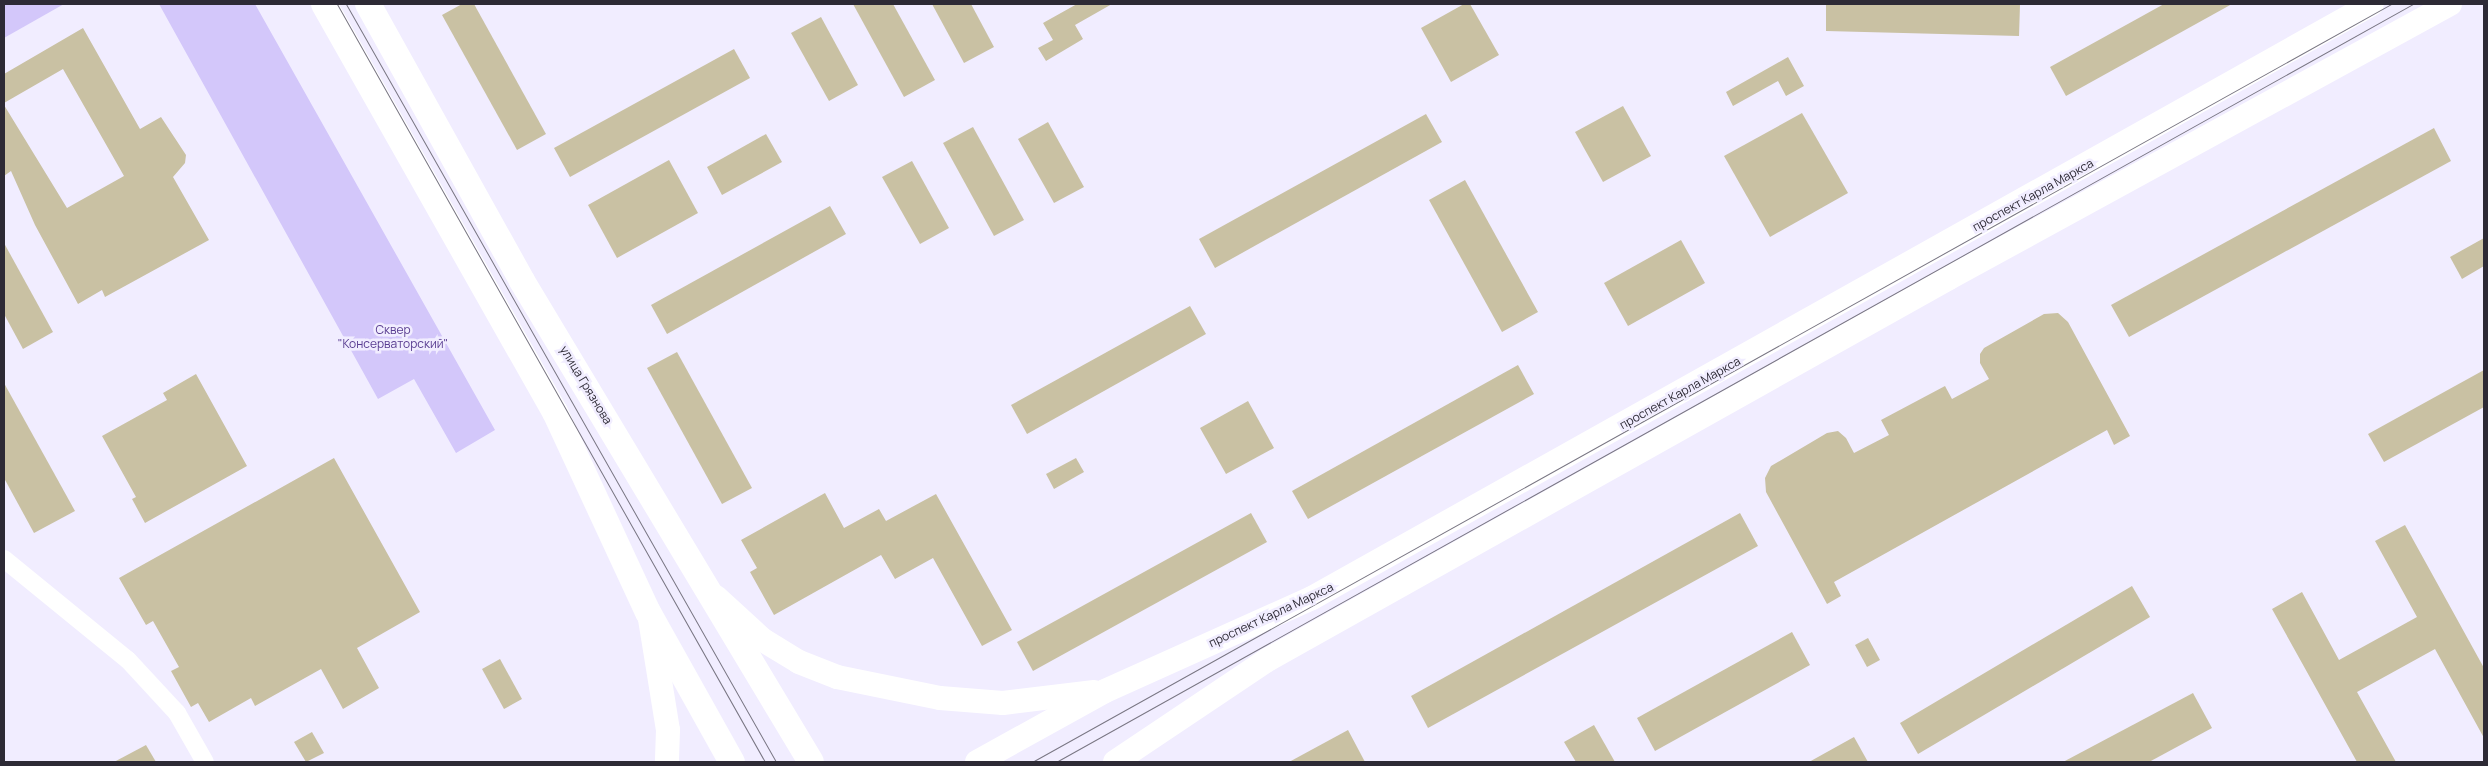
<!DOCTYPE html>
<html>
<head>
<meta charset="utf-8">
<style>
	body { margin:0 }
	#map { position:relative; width:2488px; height:766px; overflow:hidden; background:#f1edff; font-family:Manrope,sans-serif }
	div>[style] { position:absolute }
	.green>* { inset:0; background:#d3c7fa }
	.building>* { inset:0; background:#c9c1a3 }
	.street>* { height:18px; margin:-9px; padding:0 9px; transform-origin:9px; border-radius:9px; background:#fff }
	.secondary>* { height:24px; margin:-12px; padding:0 12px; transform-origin:12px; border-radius:12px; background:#fff }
	.primary>* { height:26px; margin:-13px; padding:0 13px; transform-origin:13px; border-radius:13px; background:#fff }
	.tram>* { height:1px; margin:-0.5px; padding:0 0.5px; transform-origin:0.5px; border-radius:0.5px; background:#797683 }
	span { translate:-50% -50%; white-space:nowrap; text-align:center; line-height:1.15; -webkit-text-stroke:5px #f1edff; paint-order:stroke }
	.street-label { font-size:12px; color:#2d2a35 }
	.park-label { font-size:12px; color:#593d91 }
	.frame { position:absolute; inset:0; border:5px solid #2d2a35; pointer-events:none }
</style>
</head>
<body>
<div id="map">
	<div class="green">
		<i style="clip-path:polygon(4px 4px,64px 4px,4px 38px)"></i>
		<i style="clip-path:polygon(159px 4px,255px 4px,495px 430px,456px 453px,414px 379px,378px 399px)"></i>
	</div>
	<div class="building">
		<i style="clip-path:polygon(462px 4px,474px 4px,546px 134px,517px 150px,442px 15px)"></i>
		<i style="clip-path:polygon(853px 4px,893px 4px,935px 80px,904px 97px)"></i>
		<i style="clip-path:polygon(932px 4px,971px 4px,994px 47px,964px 63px)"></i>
		<i style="clip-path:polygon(1077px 4px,1112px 4px,1075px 25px,1083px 39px,1046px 61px,1038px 48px,1053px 40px,1043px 23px)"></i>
		<i style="clip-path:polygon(1464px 4px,1470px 4px,1499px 55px,1451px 82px,1421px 28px)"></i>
		<i style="clip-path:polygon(1826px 4px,2020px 4px,2019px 36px,1826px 31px)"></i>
		<i style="clip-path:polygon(2164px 4px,2232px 4px,2066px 96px,2050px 67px)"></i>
		<i style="clip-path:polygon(821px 17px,858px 85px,829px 101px,791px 33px)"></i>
		<i style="clip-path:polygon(83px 28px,140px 129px,161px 117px,186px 155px,185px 163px,173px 177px,209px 240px,105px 297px,102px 290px,78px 304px,35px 225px,11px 171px,4px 176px,4px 105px,67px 208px,124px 176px,63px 69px,4px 103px,4px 74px)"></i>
		<i style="clip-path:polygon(734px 49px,750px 78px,570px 177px,554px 148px)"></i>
		<i style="clip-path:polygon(1788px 57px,1804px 86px,1786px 96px,1778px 81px,1733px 106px,1726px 92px)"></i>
		<i style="clip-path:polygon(1623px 106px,1651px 156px,1603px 182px,1575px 132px)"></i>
		<i style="clip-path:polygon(1802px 113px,1848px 193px,1770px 237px,1724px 156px)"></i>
		<i style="clip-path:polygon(1426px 114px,1442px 142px,1215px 268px,1199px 239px)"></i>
		<i style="clip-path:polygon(1048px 122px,1084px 187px,1054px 203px,1018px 139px)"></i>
		<i style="clip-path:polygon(973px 127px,1024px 220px,994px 236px,943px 143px)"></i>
		<i style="clip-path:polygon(2434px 128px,2451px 161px,2129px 337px,2111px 305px)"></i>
		<i style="clip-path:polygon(766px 134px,782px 162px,722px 195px,707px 167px)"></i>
		<i style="clip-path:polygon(669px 160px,698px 213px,617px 258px,588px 205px)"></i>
		<i style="clip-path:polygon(912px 161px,949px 228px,920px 244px,882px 177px)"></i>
		<i style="clip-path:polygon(1465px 180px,1538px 312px,1502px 332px,1429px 200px)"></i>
		<i style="clip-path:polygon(830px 206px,846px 234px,667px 334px,651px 305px)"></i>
		<i style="clip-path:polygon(2484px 238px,2484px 266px,2462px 279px,2450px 257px)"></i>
		<i style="clip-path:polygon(1681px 240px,1705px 283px,1628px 326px,1604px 283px)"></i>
		<i style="clip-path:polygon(4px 243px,53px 332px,23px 349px,4px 314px)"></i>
		<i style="clip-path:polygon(1190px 306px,1206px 334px,1027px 434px,1011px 405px)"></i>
		<i style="clip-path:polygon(2058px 313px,2068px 322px,2130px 436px,2114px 445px,2107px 430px,1834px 582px,1841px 596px,1827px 604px,1766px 492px,1765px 478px,1771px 466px,1827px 433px,1838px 431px,1846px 438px,1854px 453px,1889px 435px,1881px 420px,1945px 386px,1952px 399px,1989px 379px,1980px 363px,1980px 354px,1984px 348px,2044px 314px)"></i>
		<i style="clip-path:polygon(677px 352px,752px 488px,722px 504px,647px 368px)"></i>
		<i style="clip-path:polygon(1518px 365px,1534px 394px,1308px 519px,1292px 491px)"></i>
		<i style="clip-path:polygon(2484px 370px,2484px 407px,2384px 462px,2368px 434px)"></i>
		<i style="clip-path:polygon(196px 374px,247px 466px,145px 523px,132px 499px,136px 497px,102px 436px,167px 400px,163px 393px)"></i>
		<i style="clip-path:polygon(4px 383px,75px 511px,34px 533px,4px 478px)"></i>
		<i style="clip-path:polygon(1248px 401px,1274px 448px,1226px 474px,1200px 428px)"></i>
		<i style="clip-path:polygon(334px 458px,420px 612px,357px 648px,379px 688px,343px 709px,321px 669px,255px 706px,251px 698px,209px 722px,198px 703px,191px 707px,171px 671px,179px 667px,153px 621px,146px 625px,119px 578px)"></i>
		<i style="clip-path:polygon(1076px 458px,1084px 472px,1054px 489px,1046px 474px)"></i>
		<i style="clip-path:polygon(825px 493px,844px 528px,879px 509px,886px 521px,936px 494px,1012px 630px,982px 646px,933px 558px,895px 579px,881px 555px,774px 615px,750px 572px,757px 568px,741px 540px)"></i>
		<i style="clip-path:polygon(1251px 513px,1267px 542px,1033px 671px,1017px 642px)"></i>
		<i style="clip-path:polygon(1740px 513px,1758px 546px,1428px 728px,1411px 696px)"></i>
		<i style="clip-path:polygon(2405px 525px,2484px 668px,2484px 738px,2435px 649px,2357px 692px,2396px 762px,2357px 762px,2272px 609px,2302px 592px,2339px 660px,2417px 617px,2375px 541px)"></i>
		<i style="clip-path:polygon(2132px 586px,2150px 617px,1918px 754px,1900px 723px)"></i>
		<i style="clip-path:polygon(1792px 632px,1810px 665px,1655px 751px,1637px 718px)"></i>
		<i style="clip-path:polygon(1868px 638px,1880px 660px,1867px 667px,1855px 645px)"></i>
		<i style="clip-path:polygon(500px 659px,522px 699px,504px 709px,482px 669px)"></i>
		<i style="clip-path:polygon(2193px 693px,2212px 728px,2149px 762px,2063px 762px)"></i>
		<i style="clip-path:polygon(1594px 725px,1615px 762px,1576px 762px,1564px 742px)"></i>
		<i style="clip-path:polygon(1348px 730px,1365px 762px,1289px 762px)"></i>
		<i style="clip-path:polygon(312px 732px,324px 753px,306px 762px,294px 742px)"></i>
		<i style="clip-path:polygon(1854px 737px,1868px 762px,1809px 762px)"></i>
		<i style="clip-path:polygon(146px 745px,156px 762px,114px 762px)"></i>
	</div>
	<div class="street">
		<i style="left:4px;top:559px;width:160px;rotate:39.2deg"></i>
		<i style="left:128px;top:660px;width:72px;rotate:47.2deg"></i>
		<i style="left:177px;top:713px;width:56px;rotate:60.3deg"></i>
	</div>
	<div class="secondary">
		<i style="left:716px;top:597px;width:64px;rotate:42.5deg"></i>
		<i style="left:763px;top:640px;width:42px;rotate:31.4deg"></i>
		<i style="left:799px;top:662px;width:41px;rotate:21.5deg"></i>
		<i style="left:837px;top:677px;width:105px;rotate:11.5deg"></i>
		<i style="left:940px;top:698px;width:63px;rotate:4.5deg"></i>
		<i style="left:1003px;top:703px;width:92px;rotate:-6.9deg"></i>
		<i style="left:650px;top:619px;width:112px;rotate:80.8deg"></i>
		<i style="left:668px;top:730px;width:32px;rotate:92deg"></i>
		<i style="left:977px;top:762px;width:146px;rotate:-29deg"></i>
		<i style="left:1105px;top:691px;width:227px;rotate:-24.2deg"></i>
		<i style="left:1312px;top:598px;width:1215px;rotate:-29.27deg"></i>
		<i style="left:1115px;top:762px;width:185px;rotate:-33.8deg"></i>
		<i style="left:1269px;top:659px;width:779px;rotate:-29.26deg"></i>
		<i style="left:1949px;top:278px;width:571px;rotate:-28.67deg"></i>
	</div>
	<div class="primary">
		<i style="left:324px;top:4px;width:469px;rotate:60.5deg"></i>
		<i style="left:555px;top:412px;width:221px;rotate:65.1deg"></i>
		<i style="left:648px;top:612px;width:172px;rotate:60.8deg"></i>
		<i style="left:368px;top:4px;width:317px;rotate:60.9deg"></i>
		<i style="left:522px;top:281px;width:561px;rotate:59deg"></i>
	</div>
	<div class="tram">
		<i style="left:337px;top:4px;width:870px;rotate:60.55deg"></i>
		<i style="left:346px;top:4px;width:871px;rotate:60.43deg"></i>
		<i style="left:1032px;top:762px;width:1556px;rotate:-29.15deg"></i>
		<i style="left:1056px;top:762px;width:1554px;rotate:-29.19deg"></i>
	</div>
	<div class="street-label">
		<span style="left:2033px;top:195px;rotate:-29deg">проспект Карла Маркса</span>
		<span style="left:586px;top:385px;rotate:59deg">улица Грязнова</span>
		<span style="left:1680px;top:393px;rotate:-29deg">проспект Карла Маркса</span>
		<span style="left:1271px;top:615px;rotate:-25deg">проспект Карла Маркса</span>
	</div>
	<div class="park-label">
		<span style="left:393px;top:337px">Сквер<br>"Консерваторский"</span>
	</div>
	<div class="frame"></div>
</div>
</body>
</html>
